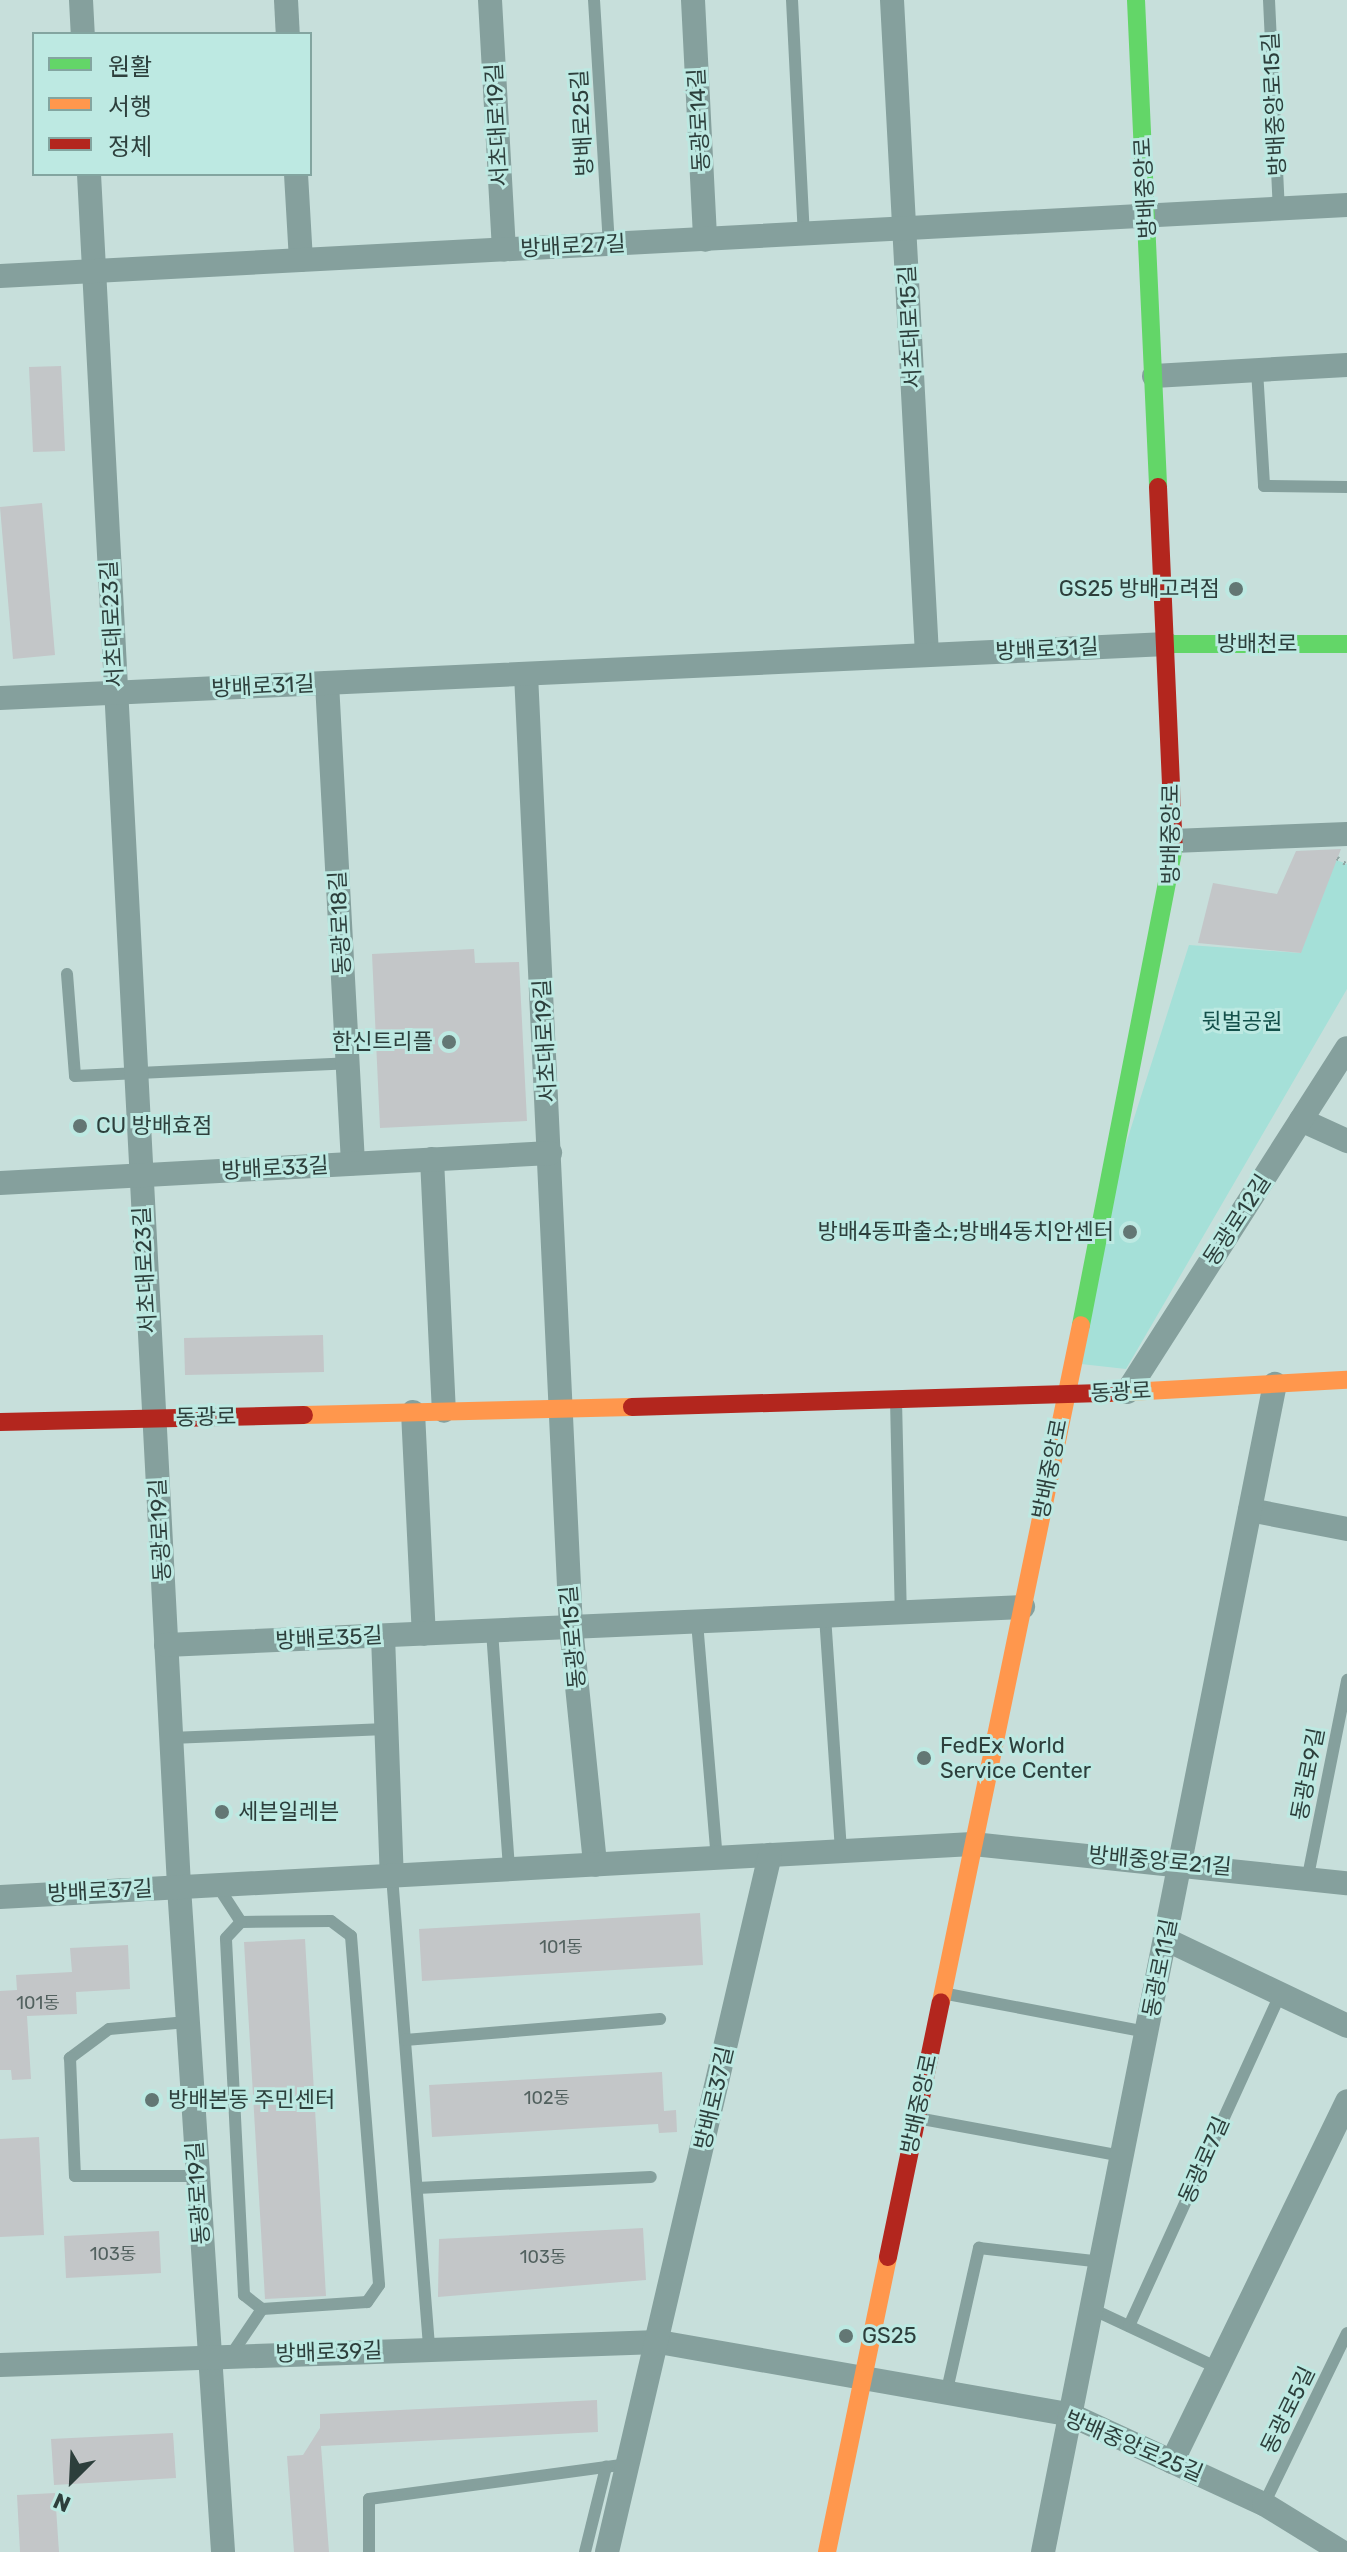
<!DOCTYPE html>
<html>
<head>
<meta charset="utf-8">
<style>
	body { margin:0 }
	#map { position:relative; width:1347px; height:2552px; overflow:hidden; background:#c7dfdb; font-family:Rubik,"Noto Sans KR",sans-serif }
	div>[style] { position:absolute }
	.green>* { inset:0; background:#a5e0d8 }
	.building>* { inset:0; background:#c3c6c8 }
	.path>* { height:4px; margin-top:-2px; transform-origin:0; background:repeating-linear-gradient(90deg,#90a6a3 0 2px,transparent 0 8px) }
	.lane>* { height:12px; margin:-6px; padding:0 6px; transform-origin:6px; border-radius:6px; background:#85a09d }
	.street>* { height:24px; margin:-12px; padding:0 12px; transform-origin:12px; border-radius:12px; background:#85a09d }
	.fast>* { height:18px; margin:-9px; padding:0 9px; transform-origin:9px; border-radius:9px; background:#63d668 }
	.slow>* { height:18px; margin:-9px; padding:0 9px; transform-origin:9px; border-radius:9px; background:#ff974d }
	.jam>* { height:18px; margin:-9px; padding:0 9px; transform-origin:9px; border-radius:9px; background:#b3261e }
	.dots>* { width:22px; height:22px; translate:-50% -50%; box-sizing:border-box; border:4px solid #bde9e2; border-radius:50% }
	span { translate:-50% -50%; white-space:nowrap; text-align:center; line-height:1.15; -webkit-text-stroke:6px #bde9e2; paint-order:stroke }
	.number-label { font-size:18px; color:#52615f }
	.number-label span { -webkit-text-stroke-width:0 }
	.street-label { font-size:22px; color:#2d3f3c }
	.poi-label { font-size:22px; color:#2d3f3c }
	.right { translate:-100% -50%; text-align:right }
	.left { translate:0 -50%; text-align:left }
	.park-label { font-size:22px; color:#13504a }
	.legend { position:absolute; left:32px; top:32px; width:280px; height:144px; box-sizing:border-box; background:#bde9e2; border:2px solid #83a5a0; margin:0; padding:10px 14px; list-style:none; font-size:24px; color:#2d3f3c }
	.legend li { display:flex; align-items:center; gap:16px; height:40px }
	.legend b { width:40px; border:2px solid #83a5a0 }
	.north { position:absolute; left:32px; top:2440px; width:80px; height:80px; -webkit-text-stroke:6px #bde9e2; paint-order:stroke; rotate:204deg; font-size:22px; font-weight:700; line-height:32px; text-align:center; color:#2d3f3c }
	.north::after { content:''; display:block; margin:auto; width:28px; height:36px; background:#2d3f3c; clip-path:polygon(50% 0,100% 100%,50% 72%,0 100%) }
</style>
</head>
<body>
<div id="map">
	<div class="green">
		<i style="clip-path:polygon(1336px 860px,1347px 864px,1347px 989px,1126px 1369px,1072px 1363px,1110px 1194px,1189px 945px,1300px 953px)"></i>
	</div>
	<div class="building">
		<i style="clip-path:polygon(61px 366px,65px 451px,33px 452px,29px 367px)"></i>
		<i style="clip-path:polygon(42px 503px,55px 655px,13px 659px,0 507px)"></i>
		<i style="clip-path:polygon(1341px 849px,1301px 953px,1198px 943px,1213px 883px,1277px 894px,1296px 851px)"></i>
		<i style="clip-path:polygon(474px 949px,475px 963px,519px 962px,527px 1121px,380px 1128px,372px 954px)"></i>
		<i style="clip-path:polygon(323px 1335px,324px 1372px,185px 1375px,184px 1338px)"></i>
		<i style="clip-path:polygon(700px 1913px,703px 1965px,422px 1981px,419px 1929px)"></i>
		<i style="clip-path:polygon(305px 1939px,326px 2296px,265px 2299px,244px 1942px)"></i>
		<i style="clip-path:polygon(128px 1945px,130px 1989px,76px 1992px,77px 2014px,27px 2016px,31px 2079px,12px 2080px,11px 2070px,0 2070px,0 1991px,17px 1990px,16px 1975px,72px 1972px,70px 1948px)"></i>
		<i style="clip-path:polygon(662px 2072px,664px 2111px,676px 2110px,677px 2132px,659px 2133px,658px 2124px,432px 2137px,429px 2085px)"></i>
		<i style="clip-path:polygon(39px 2137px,44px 2235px,0 2237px,0 2139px)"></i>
		<i style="clip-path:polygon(643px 2228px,646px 2280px,438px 2297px,439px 2239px)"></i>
		<i style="clip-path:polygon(159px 2231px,161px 2273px,66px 2278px,64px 2236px)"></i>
		<i style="clip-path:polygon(597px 2400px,598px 2432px,321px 2446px,329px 2552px,294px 2552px,287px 2456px,303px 2455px,320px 2428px,320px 2414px)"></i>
		<i style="clip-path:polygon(173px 2433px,176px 2478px,54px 2485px,51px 2439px)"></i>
		<i style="clip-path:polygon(55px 2493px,59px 2552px,20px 2552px,17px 2495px)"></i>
	</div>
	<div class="path">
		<i style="left:1337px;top:858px;width:12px;rotate:35deg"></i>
	</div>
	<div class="lane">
		<i style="left:594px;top:0;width:245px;rotate:86.5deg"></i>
		<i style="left:792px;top:0;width:235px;rotate:87.1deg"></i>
		<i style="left:1269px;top:0;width:209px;rotate:87.3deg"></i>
		<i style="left:1257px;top:370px;width:116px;rotate:86.5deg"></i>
		<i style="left:1264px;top:486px;width:83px;rotate:0.7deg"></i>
		<i style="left:67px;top:974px;width:102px;rotate:85.5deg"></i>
		<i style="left:75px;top:1076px;width:273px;rotate:-2.7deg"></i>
		<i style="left:896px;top:1400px;width:213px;rotate:88.7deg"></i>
		<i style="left:825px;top:1616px;width:236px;rotate:86.1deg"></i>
		<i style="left:697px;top:1622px;width:237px;rotate:85.2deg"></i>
		<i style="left:492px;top:1631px;width:239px;rotate:85.9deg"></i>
		<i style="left:171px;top:1738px;width:215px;rotate:-2.4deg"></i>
		<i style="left:392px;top:1876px;width:474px;rotate:85.5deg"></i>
		<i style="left:1308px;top:1876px;width:200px;rotate:-78.7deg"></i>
		<i style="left:217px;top:1885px;width:44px;rotate:57deg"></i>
		<i style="left:241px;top:1922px;width:90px;rotate:-0.6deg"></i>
		<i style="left:331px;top:1921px;width:25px;rotate:37deg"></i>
		<i style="left:351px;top:1936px;width:350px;rotate:85.4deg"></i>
		<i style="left:379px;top:2285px;width:21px;rotate:125deg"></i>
		<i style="left:367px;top:2302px;width:105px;rotate:176.2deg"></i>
		<i style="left:262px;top:2309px;width:23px;rotate:-142deg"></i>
		<i style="left:244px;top:2295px;width:357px;rotate:-92.9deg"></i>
		<i style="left:226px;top:1938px;width:22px;rotate:-47deg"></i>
		<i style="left:942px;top:1993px;width:209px;rotate:10.8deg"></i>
		<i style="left:187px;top:2022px;width:78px;rotate:174.9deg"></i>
		<i style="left:109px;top:2029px;width:49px;rotate:143.4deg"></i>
		<i style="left:70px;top:2058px;width:118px;rotate:87.6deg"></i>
		<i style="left:75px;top:2176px;width:122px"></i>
		<i style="left:405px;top:2040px;width:256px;rotate:-4.7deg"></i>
		<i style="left:917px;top:2118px;width:209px;rotate:10.5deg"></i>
		<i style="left:417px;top:2188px;width:234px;rotate:-2.7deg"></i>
		<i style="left:1092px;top:2309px;width:139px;rotate:25.1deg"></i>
		<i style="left:1129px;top:2326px;width:365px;rotate:-65.5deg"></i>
		<i style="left:231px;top:2355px;width:55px;rotate:-56deg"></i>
		<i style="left:947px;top:2390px;width:146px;rotate:-77.3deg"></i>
		<i style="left:979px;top:2248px;width:124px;rotate:6.5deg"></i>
		<i style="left:1264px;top:2504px;width:190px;rotate:-64.1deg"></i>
		<i style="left:369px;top:2552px;width:53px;rotate:-90deg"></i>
		<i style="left:369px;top:2499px;width:262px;rotate:-7.7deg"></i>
		<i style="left:585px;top:2552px;width:88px;rotate:-76.1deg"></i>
	</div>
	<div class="street">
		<i style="left:81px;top:0;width:34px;rotate:87deg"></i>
		<i style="left:286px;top:0;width:34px;rotate:87deg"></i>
		<i style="left:490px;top:0;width:250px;rotate:86.8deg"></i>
		<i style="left:693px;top:0;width:240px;rotate:87.1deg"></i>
		<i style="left:892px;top:0;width:656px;rotate:86.94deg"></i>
		<i style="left:89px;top:174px;width:1715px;rotate:86.99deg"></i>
		<i style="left:179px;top:1887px;width:666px;rotate:86.21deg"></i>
		<i style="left:296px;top:174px;width:86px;rotate:86.7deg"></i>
		<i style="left:0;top:276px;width:1349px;rotate:-3.02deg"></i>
		<i style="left:1154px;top:376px;width:193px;rotate:-3.3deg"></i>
		<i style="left:526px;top:674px;width:954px;rotate:87.3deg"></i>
		<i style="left:571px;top:1627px;width:239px;rotate:84.2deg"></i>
		<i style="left:327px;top:683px;width:481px;rotate:86.9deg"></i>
		<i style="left:0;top:698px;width:1168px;rotate:-2.65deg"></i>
		<i style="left:1173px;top:841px;width:174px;rotate:-2.3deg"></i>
		<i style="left:1301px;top:1120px;width:51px;rotate:24.5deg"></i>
		<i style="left:432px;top:1159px;width:252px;rotate:87.3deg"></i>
		<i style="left:0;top:1183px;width:551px;rotate:-3.12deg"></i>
		<i style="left:1127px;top:1392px;width:408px;rotate:-57.4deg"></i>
		<i style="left:413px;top:1412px;width:222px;rotate:87.2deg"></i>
		<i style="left:1250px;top:1510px;width:99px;rotate:11.1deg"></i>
		<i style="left:383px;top:1636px;width:240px;rotate:87.9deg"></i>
		<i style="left:166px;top:1645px;width:858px;rotate:-2.54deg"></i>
		<i style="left:0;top:1897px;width:974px;rotate:-3.12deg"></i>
		<i style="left:973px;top:1844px;width:376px;rotate:6deg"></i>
		<i style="left:1165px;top:1939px;width:202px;rotate:25.5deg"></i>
		<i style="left:0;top:2365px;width:659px;rotate:-2deg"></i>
		<i style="left:659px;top:2342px;width:418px;rotate:10deg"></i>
		<i style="left:1071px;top:2415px;width:213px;rotate:24.8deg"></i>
		<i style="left:1264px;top:2504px;width:92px;rotate:31.6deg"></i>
		<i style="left:1172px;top:2462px;width:401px;rotate:-64.1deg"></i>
		<i style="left:607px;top:2552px;width:716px;rotate:-76.84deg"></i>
		<i style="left:1043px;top:2552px;width:1191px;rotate:-78.77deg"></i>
	</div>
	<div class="fast">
		<i style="left:1136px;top:0;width:487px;rotate:87.4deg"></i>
		<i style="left:1167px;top:644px;width:180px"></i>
		<i style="left:1081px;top:1325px;width:487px;rotate:-79deg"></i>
	</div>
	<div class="slow">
		<i style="left:1111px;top:1393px;width:236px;rotate:-3.2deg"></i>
		<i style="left:304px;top:1415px;width:328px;rotate:-1.4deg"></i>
		<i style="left:941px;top:2002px;width:691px;rotate:-78.32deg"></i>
		<i style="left:827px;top:2552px;width:301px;rotate:-78.3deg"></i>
	</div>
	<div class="jam">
		<i style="left:1158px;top:487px;width:360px;rotate:87.5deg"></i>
		<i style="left:632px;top:1407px;width:479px;rotate:-1.7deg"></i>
		<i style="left:0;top:1422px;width:304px;rotate:-1.3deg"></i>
		<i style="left:888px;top:2257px;width:260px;rotate:-78.3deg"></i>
	</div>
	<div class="dots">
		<i style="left:1236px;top:589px;background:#637774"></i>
		<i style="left:449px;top:1042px;background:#637774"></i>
		<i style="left:80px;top:1126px;background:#637774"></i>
		<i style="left:1130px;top:1232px;background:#637774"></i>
		<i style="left:924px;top:1758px;background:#637774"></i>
		<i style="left:222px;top:1812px;background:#637774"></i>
		<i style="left:152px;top:2100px;background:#637774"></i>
		<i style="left:846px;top:2336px;background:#637774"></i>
	</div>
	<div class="number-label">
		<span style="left:561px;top:1947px">101동</span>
		<span style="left:38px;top:2003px">101동</span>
		<span style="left:547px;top:2098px">102동</span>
		<span style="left:113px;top:2254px">103동</span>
		<span style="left:543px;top:2257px">103동</span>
	</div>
	<div class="street-label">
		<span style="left:1274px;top:104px;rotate:-93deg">방배중앙로15길</span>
		<span style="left:699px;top:120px;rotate:-93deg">동광로14길</span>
		<span style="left:582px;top:123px;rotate:-93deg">방배로25길</span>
		<span style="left:497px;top:125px;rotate:-93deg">서초대로19길</span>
		<span style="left:1145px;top:188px;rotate:-93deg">방배중앙로</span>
		<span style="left:573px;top:246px;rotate:-3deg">방배로27길</span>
		<span style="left:910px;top:327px;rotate:-93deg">서초대로15길</span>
		<span style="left:112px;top:624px;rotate:-93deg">서초대로23길</span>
		<span style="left:1257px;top:644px">방배천로</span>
		<span style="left:1047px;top:649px;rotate:-3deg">방배로31길</span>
		<span style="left:263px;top:686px;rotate:-3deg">방배로31길</span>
		<span style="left:1171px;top:834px;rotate:-90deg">방배중앙로</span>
		<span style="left:340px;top:923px;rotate:-93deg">동광로18길</span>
		<span style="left:545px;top:1041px;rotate:-93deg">서초대로19길</span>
		<span style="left:275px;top:1168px;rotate:-3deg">방배로33길</span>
		<span style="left:1237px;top:1220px;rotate:-57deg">동광로12길</span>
		<span style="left:145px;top:1270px;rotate:-93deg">서초대로23길</span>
		<span style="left:1121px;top:1392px;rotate:-3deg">동광로</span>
		<span style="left:206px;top:1417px;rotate:-1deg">동광로</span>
		<span style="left:1050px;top:1469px;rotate:-79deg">방배중앙로</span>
		<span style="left:160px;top:1530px;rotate:-93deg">동광로19길</span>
		<span style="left:573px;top:1637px;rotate:-95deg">동광로15길</span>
		<span style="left:329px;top:1638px;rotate:-3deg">방배로35길</span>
		<span style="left:1308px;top:1774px;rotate:-79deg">동광로9길</span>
		<span style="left:1160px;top:1861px;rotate:5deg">방배중앙로21길</span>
		<span style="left:100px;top:1891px;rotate:-3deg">방배로37길</span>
		<span style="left:1160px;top:1968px;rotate:-79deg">동광로11길</span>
		<span style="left:714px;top:2098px;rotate:-77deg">방배로37길</span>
		<span style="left:919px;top:2104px;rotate:-78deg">방배중앙로</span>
		<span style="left:1204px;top:2160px;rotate:-66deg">동광로7길</span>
		<span style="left:198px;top:2193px;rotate:-94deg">동광로19길</span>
		<span style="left:329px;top:2352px;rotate:-2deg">방배로39길</span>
		<span style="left:1288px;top:2410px;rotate:-64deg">동광로5길</span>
		<span style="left:1134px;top:2446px;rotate:23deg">방배중앙로25길</span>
	</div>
	<div class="poi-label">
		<span class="right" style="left:1220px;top:589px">GS25 방배고려점</span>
		<span class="right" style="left:433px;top:1042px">한신트리플</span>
		<span class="left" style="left:96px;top:1126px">CU 방배효점</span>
		<span class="right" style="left:1114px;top:1232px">방배4동파출소;방배4동치안센터</span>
		<span class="left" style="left:940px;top:1758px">FedEx World<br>Service Center</span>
		<span class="left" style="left:238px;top:1812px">세븐일레븐</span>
		<span class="left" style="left:168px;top:2100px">방배본동 주민센터</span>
		<span class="left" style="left:862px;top:2336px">GS25</span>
	</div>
	<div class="park-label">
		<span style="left:1242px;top:1022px">뒷벌공원</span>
	</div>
	<ul class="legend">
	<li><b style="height:10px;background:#63d668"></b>원활</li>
	<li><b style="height:10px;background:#ff974d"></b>서행</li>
	<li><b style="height:10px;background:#b3261e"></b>정체</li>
	</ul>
	<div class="north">N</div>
</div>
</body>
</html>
